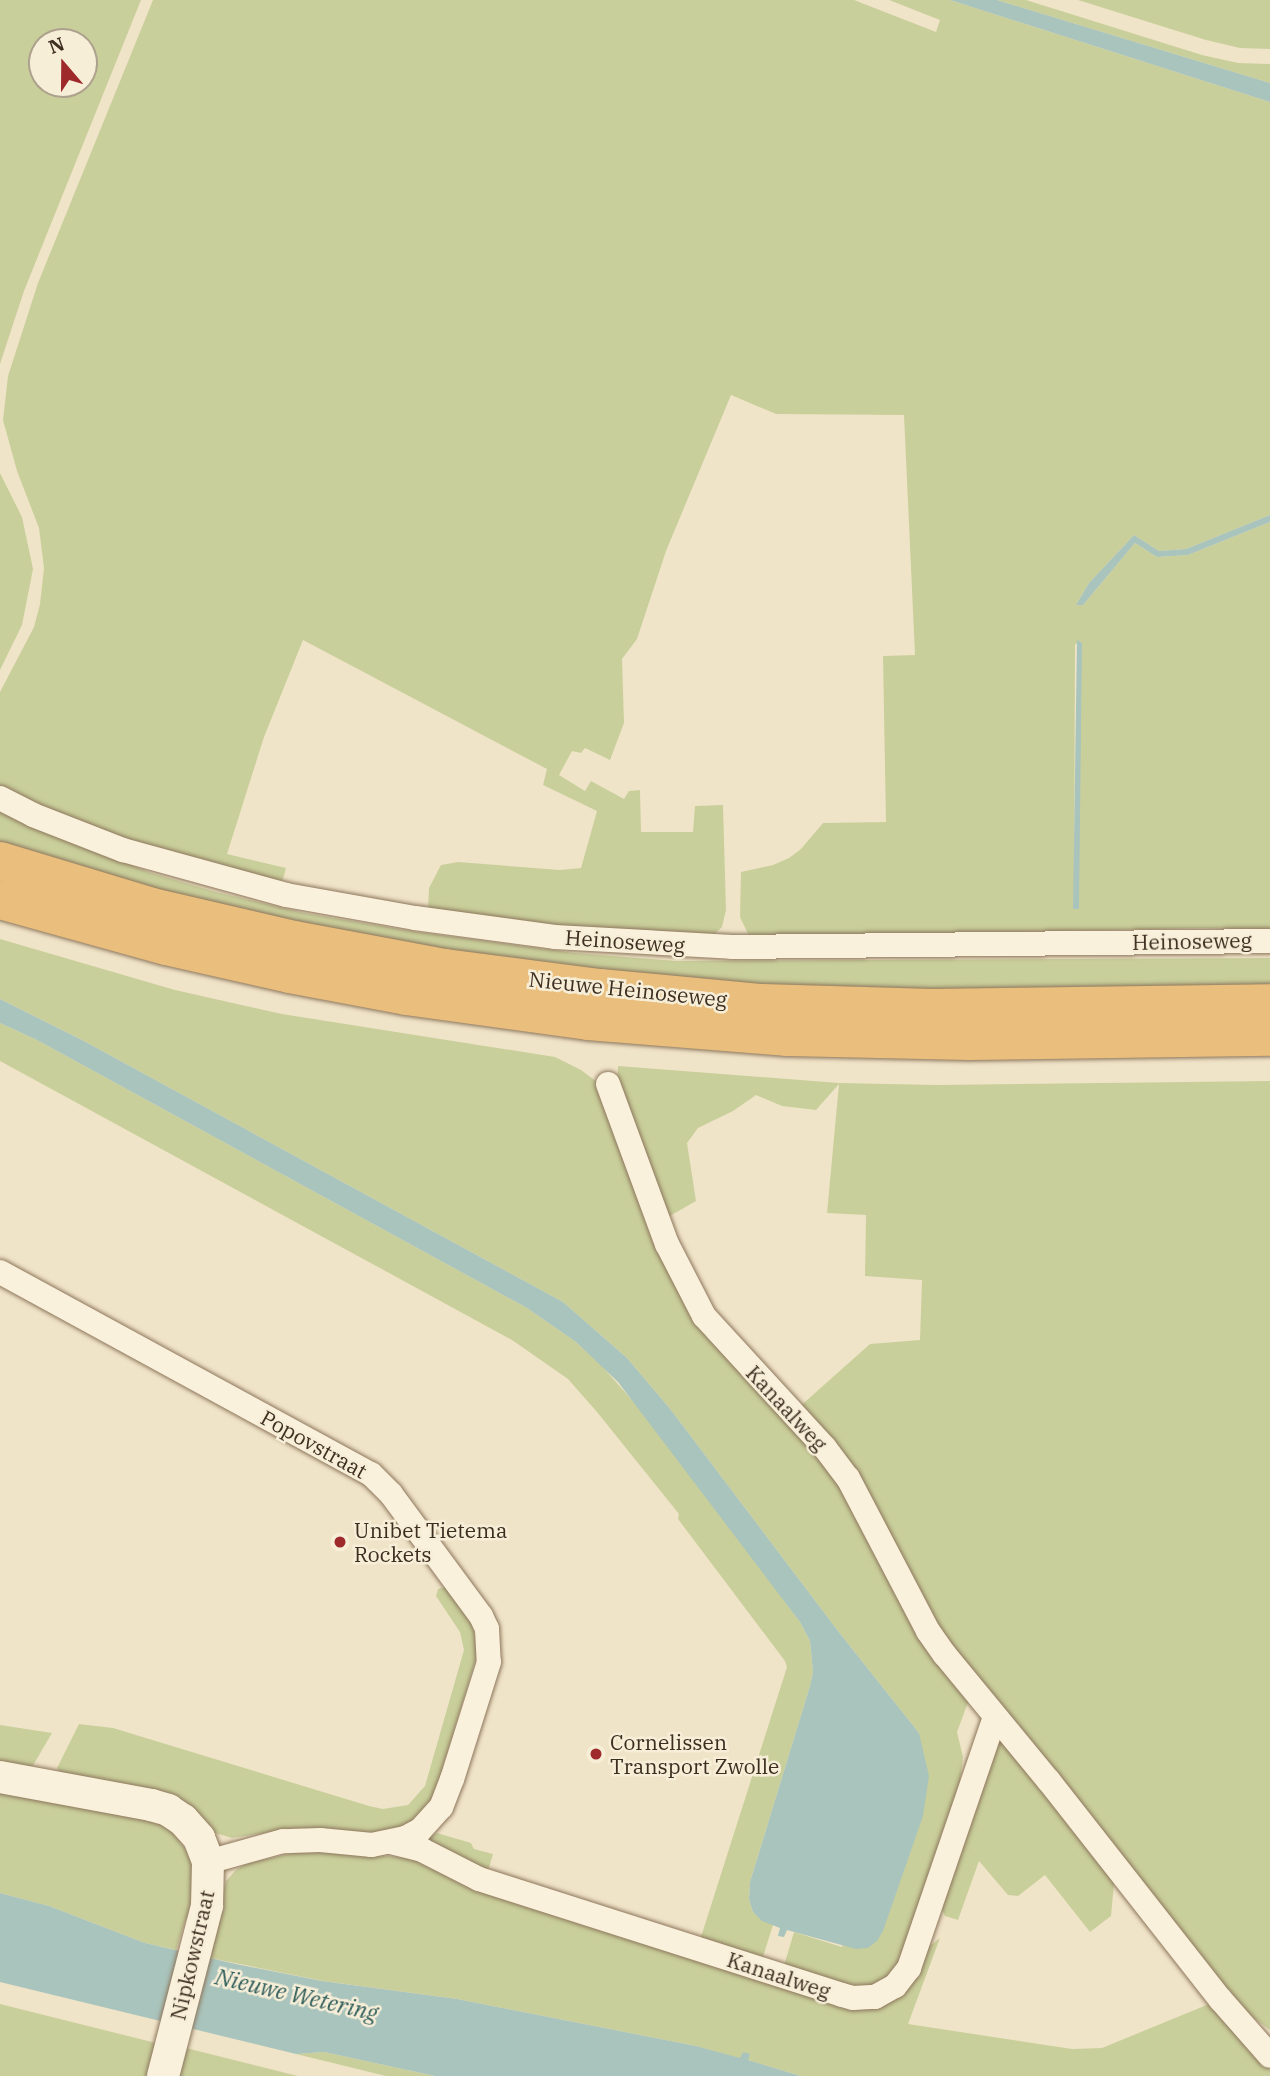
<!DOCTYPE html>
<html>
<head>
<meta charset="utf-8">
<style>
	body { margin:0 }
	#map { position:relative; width:1270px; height:2076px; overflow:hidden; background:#f0e4c8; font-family:"IBM Plex Serif",serif }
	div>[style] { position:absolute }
	.green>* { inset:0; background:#c9cf9b }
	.water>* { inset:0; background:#a9c4bc }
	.roads { filter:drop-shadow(0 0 2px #8d765c) drop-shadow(0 0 2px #8d765c) }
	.minor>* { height:24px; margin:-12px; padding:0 12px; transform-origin:12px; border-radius:12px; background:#faf1dc }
	.tertiary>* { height:32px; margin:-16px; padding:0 16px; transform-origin:16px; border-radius:16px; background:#faf1dc }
	.trunk>* { height:38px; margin:-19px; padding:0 19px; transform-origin:19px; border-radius:19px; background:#eabe7c }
	.dots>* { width:19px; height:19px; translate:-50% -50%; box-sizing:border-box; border:4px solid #f7eed8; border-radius:50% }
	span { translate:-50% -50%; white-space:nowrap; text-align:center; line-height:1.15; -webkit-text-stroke:5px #f7eed8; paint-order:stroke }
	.street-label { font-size:21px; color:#3d2e20 }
	.poi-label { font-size:21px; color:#3d2e20 }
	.left { translate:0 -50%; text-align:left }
	.water-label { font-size:23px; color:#2f5d5a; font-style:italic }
	.north { position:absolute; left:28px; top:28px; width:70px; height:70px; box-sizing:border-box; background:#f7eed8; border:2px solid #ada18e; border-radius:50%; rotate:340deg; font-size:19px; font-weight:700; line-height:28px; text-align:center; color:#3d2e20 }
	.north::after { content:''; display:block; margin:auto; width:24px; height:32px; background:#9e2a2b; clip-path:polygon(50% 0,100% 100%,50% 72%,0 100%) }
</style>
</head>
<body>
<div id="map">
	<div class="green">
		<i style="clip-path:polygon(evenodd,0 0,141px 0,24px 291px,0 364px,0 0,84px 42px,84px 84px,42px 84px,42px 42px,84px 42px)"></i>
		<i style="clip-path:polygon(evenodd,153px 0,854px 0,936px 32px,940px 20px,889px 0,950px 0,1270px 102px,1270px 515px,1186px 549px,1159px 551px,1134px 535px,1089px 583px,1076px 605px,1083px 605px,1135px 543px,1157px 557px,1188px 555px,1270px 522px,1270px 930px,1202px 928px,750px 938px,740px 917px,741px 872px,773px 865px,789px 858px,801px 849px,823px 823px,886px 822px,883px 656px,915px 655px,904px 415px,776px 414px,731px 395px,666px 551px,637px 639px,622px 659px,624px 723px,610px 760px,585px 748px,581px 753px,572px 751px,559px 775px,585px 791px,591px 781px,624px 799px,629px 791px,640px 790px,641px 832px,693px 832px,695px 806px,723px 805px,726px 910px,722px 927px,709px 939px,595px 932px,428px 910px,429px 888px,441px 865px,458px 862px,560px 870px,581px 868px,597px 811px,543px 785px,547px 769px,303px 640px,264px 737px,227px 854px,286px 868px,283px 879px,276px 885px,133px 844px,0 792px,0 692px,34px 627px,40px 604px,44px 568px,39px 528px,17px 471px,3px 420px,8px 376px,38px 283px,153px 0,1079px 641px,1079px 908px,1074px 909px,1075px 645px,1079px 641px)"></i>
		<i style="clip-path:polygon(997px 0,1026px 0,1202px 55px,1238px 63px,1270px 64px,1270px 83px)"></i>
		<i style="clip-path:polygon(1078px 0,1270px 0,1270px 49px,1240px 48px,1206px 40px)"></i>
		<i style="clip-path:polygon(0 473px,22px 517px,33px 569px,22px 625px,0 670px)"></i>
		<i style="clip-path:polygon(0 809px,148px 872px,216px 892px,304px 913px,417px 932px,575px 953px,676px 961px,1270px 958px,1270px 992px,756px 989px,360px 940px,0 851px)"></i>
		<i style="clip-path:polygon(0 939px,175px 990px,282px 1014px,555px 1057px,581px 1070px,597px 1082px,659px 1241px,817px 1449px,970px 1697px,957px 1732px,963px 1757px,957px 1808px,897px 1973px,863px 1990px,783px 1969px,794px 1932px,842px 1947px,919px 1733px,838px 1631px,671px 1410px,627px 1358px,563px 1302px,82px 1040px,0 999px)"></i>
		<i style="clip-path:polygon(0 1023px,37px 1040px,527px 1308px,576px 1342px,600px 1364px,654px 1425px,800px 1622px,810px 1641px,813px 1672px,810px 1686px,750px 1882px,749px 1899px,753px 1912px,773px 1925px,761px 1963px,485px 1874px,447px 1857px,424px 1841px,437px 1833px,471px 1843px,474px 1849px,493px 1854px,488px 1871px,700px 1940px,787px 1667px,785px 1661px,678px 1519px,679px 1514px,597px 1412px,568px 1379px,512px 1340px,0 1061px)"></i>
		<i style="clip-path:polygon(618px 1066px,839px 1083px,938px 1085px,1270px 1081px,1270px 2030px,1227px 1998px,967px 1677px,797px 1409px,870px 1344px,920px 1340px,922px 1280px,865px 1276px,866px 1215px,827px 1213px,839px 1084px,816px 1110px,782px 1106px,756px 1095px,733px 1111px,698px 1128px,687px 1143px,696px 1201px,668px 1217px,617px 1087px)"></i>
		<i style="clip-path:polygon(445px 1587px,472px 1623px,477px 1647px,476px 1659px,434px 1796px,428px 1807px,408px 1824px,387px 1833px,295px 1828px,232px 1838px,215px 1833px,204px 1824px,61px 1774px,57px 1768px,79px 1724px,113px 1728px,369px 1806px,383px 1809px,408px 1805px,425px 1786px,464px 1650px,460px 1632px,436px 1596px,438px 1589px)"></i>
		<i style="clip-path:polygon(0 1725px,52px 1733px,31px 1769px,0 1765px)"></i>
		<i style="clip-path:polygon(1002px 1740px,1115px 1873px,1111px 1916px,1090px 1932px,1045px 1875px,1018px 1896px,1008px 1895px,979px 1861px,958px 1920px,945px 1916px,940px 1905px,997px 1742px)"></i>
		<i style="clip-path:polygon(0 1788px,146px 1815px,172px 1829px,195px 1864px,192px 1918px,186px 1918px,176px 1950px,145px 1943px,49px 1906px,0 1893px)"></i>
		<i style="clip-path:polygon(302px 1851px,420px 1858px,852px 2006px,940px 1938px,908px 2024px,1072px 2049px,1102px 2048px,1214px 2002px,1270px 2065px,1270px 2076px,801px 2076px,748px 2060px,743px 2052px,741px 2059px,696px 2046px,457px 1999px,323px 1981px,205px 1957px,226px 1881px,236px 1870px,247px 1863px)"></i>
		<i style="clip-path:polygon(0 2004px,156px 2043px,147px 2076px,0 2076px)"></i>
		<i style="clip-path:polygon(186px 2048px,298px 2076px,177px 2076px)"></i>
		<i style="clip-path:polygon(324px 2052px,435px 2076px,386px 2076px,296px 2054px)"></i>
	</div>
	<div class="water">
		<i style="clip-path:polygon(950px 0,997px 0,1270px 83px,1270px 102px)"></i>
		<i style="clip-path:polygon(1270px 515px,1270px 522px,1188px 555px,1157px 557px,1135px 543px,1083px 605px,1076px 605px,1089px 583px,1134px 535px,1159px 551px,1186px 549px)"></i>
		<i style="clip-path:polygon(1077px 640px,1082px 643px,1079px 909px,1073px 909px)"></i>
		<i style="clip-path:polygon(0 999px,82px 1040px,563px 1302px,627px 1358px,671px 1410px,838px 1631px,919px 1733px,929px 1776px,923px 1816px,883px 1931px,877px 1941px,868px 1948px,856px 1949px,787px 1930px,784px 1937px,778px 1936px,780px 1928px,762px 1921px,753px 1912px,749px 1899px,750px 1882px,810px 1686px,813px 1672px,810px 1641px,800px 1622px,618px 1382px,576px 1342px,527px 1308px,37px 1040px,0 1023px)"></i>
		<i style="clip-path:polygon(0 1893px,49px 1906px,145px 1943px,236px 1964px,322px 1981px,457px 1999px,696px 2046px,740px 2058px,743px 2052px,750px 2054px,748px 2060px,801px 2076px,435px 2076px,324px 2052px,296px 2054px,0 1982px)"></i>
	</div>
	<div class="roads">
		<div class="minor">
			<i style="left:0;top:798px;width:37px;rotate:27deg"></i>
			<i style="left:33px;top:815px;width:97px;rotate:21.3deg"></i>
			<i style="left:123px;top:850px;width:169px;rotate:15.4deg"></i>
			<i style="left:286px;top:895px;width:131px;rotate:10.1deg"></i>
			<i style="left:415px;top:918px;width:141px;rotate:7.7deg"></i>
			<i style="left:555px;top:937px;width:177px;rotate:3.2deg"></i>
			<i style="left:732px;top:947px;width:538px;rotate:-0.64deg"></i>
			<i style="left:608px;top:1084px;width:171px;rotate:69.8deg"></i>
			<i style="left:667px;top:1244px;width:81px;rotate:62.8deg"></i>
			<i style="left:704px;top:1316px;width:179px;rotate:47.5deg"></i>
			<i style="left:825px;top:1448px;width:38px;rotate:53deg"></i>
			<i style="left:848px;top:1478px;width:173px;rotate:62.4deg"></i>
			<i style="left:928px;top:1631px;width:29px;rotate:55deg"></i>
			<i style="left:945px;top:1655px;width:163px;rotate:50.5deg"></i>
			<i style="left:1049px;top:1781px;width:278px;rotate:51.9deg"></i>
			<i style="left:1221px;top:2000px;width:74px;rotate:48.8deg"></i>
			<i style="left:0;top:1272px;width:422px;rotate:28.6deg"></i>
			<i style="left:371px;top:1474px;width:28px;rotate:45deg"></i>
			<i style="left:391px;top:1494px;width:152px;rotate:53.6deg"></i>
			<i style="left:481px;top:1616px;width:14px;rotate:65deg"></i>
			<i style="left:487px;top:1629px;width:33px;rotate:87deg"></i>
			<i style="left:489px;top:1662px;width:123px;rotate:107.5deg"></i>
			<i style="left:452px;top:1779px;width:30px;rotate:111deg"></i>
			<i style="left:441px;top:1807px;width:31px;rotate:132deg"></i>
			<i style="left:420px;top:1830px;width:17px;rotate:152deg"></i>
			<i style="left:405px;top:1838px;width:34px;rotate:168deg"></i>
			<i style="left:372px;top:1845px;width:52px;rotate:-174.5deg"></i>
			<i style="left:320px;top:1840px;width:37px;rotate:178deg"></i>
			<i style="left:283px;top:1841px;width:78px;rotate:164.4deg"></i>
			<i style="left:391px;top:1842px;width:32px;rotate:14deg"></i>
			<i style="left:422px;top:1850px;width:64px;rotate:27deg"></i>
			<i style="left:479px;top:1879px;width:381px;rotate:17.7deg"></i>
			<i style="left:842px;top:1995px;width:11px;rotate:15deg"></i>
			<i style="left:853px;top:1998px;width:22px;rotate:-3deg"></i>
			<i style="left:875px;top:1997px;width:23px;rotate:-29deg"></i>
			<i style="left:895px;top:1986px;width:23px;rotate:-52deg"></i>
			<i style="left:909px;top:1968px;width:265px;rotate:-71.1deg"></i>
		</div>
		<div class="tertiary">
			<i style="left:0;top:1777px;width:154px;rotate:10.5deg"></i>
			<i style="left:151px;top:1805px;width:18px;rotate:16deg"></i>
			<i style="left:168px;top:1810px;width:18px;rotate:34deg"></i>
			<i style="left:183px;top:1820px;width:24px;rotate:48deg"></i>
			<i style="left:199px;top:1838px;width:26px;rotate:69deg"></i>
			<i style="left:208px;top:1862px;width:44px;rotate:91.3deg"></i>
			<i style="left:207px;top:1906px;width:176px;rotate:104.5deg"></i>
		</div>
		<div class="trunk">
			<i style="left:0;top:861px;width:159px;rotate:16.8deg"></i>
			<i style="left:152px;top:907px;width:146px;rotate:13.1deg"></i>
			<i style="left:294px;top:940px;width:154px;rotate:10.5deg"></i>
			<i style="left:445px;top:968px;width:156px;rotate:7.4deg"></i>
			<i style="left:600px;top:988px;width:163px;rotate:5.3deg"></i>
			<i style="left:762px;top:1003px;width:170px;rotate:1.7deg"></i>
			<i style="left:932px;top:1008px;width:338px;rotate:-0.8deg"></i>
			<i style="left:0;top:900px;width:172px;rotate:15.5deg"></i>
			<i style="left:166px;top:946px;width:127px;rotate:12.7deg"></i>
			<i style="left:290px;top:974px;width:118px;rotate:10.7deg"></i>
			<i style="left:406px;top:996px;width:184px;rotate:7.8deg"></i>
			<i style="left:588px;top:1021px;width:201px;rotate:4.6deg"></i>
			<i style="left:788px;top:1037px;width:181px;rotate:1.3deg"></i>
			<i style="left:969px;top:1041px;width:301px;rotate:-0.8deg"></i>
		</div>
	</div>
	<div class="dots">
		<i style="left:340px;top:1542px;background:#9e2a2b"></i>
		<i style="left:596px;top:1754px;background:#9e2a2b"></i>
	</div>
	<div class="street-label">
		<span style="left:625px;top:941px;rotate:4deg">Heinoseweg</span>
		<span style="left:1192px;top:941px;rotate:-1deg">Heinoseweg</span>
		<span style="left:628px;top:989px;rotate:6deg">Nieuwe Heinoseweg</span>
		<span style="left:787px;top:1408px;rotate:47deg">Kanaalweg</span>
		<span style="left:314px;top:1444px;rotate:29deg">Popovstraat</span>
		<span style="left:192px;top:1955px;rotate:-77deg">Nipkowstraat</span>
		<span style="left:779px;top:1975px;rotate:18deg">Kanaalweg</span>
	</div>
	<div class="poi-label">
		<span class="left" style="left:354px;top:1542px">Unibet Tietema<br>Rockets</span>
		<span class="left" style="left:610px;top:1754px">Cornelissen<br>Transport Zwolle</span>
	</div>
	<div class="water-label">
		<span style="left:297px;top:1994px;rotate:13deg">Nieuwe Wetering</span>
	</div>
	<div class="north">N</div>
</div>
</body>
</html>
